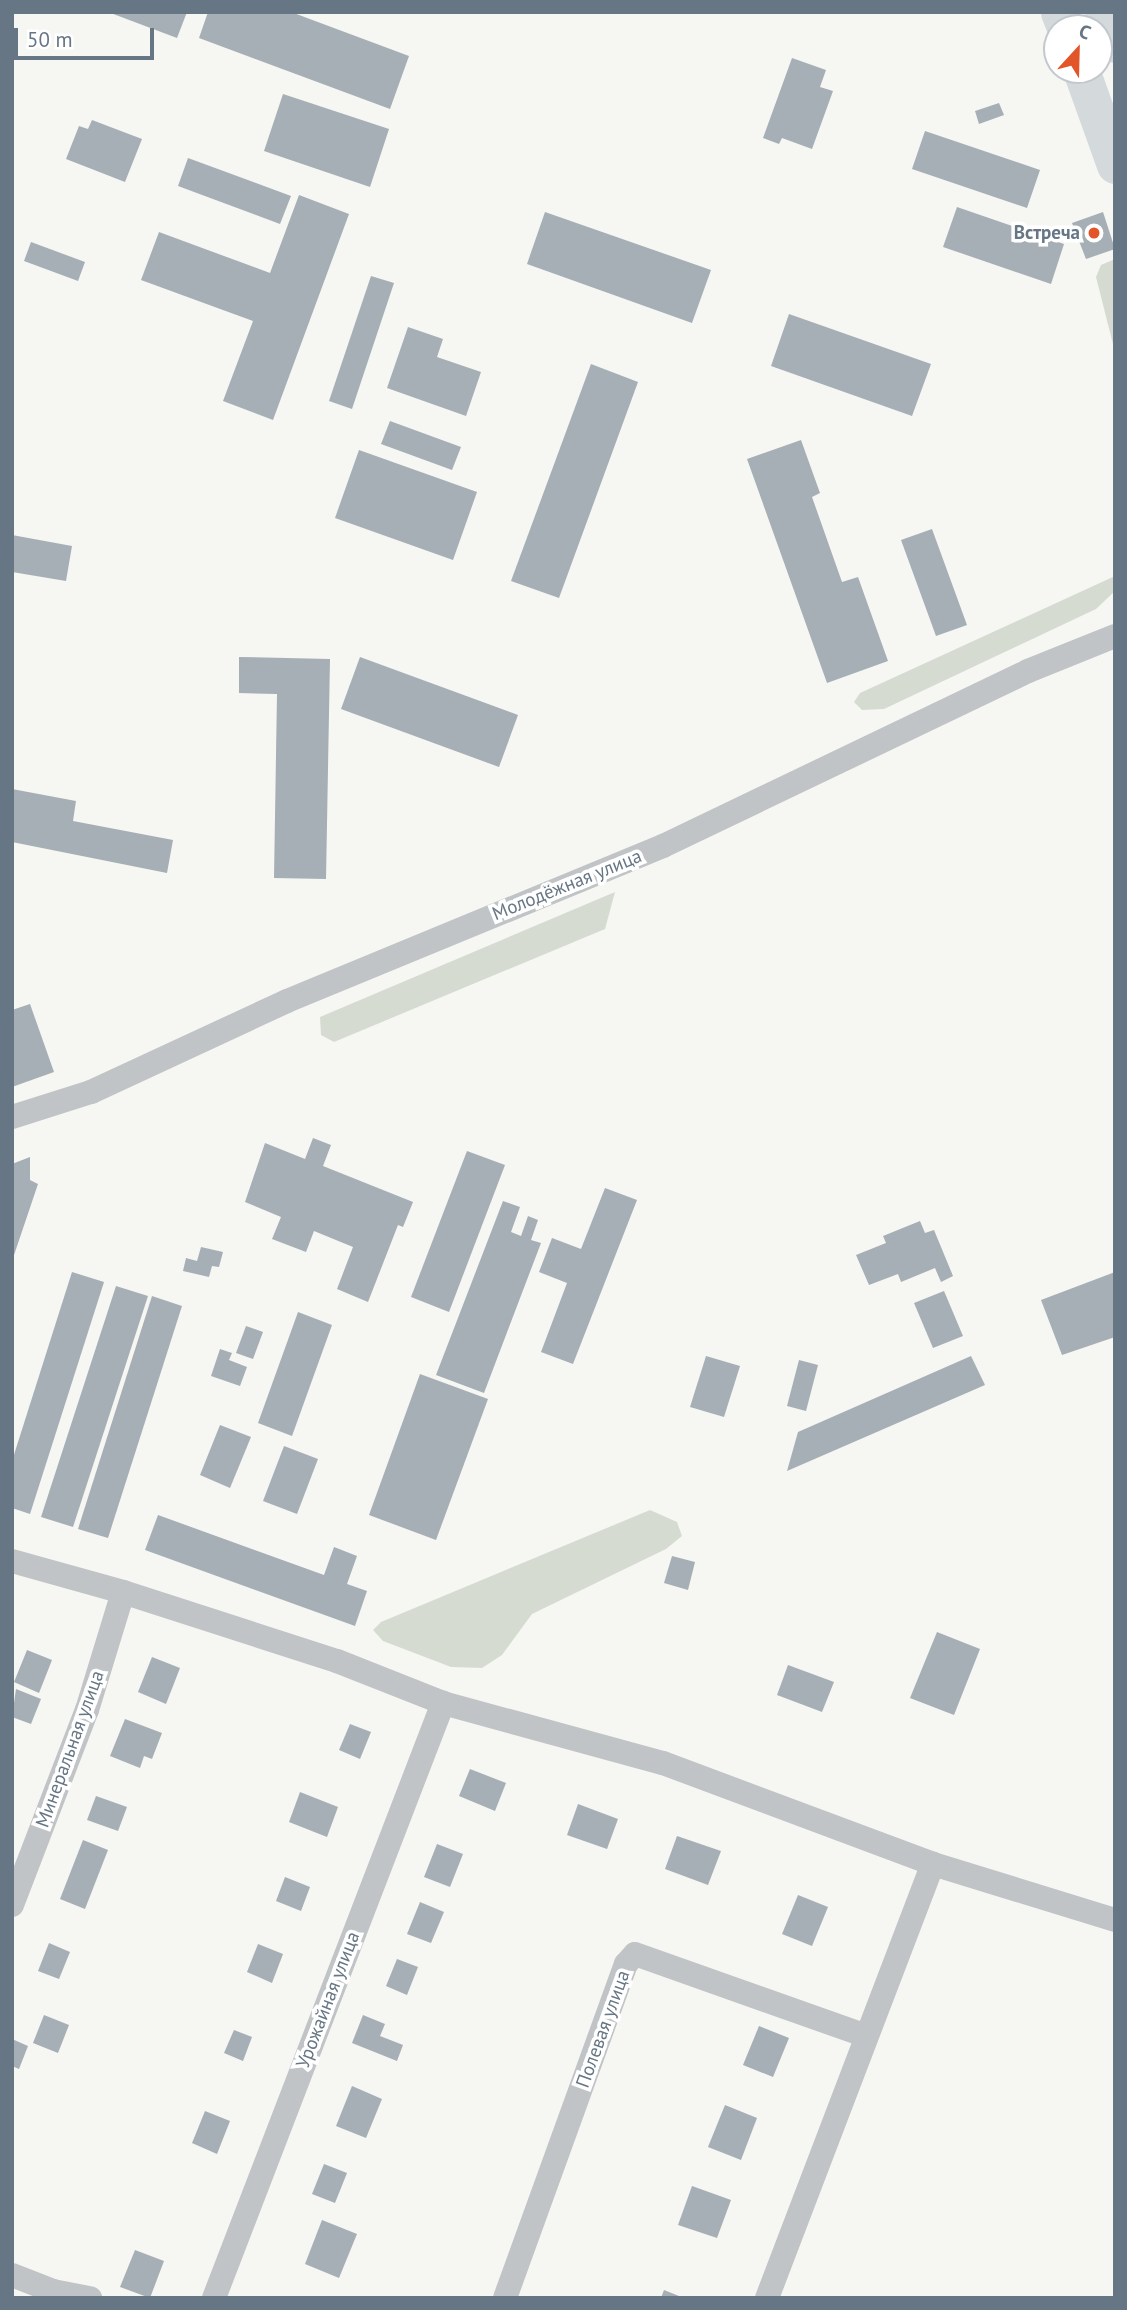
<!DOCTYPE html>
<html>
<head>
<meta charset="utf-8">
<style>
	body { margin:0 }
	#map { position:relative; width:1127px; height:2310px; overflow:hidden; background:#f6f6f3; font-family:"PT Sans",sans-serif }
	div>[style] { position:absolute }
	.green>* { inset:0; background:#d6dbd2 }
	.building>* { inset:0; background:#a6afb5 }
	.minor>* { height:24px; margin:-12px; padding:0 12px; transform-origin:12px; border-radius:12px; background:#c0c4c7 }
	.highway>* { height:37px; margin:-18.5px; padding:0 18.5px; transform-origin:18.5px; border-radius:18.5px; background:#d4d9dc }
	.dots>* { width:19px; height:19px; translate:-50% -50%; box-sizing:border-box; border:4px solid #fff; border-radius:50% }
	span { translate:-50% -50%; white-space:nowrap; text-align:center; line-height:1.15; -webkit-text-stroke:7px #fff; paint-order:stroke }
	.poi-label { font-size:19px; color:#667684; font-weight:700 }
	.right { translate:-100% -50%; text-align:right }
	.street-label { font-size:19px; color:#667684 }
	.frame { position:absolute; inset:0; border:14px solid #667684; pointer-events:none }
	.north { position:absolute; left:1043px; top:14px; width:70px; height:70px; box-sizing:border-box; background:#fff; border:2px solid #c2c8ce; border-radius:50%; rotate:22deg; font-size:19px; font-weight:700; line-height:28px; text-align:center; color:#667684 }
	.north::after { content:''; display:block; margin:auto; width:24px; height:32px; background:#e15529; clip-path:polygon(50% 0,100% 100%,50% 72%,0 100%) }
	.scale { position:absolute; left:14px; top:28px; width:140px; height:32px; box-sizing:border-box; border:4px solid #667684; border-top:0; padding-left:9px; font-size:21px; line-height:24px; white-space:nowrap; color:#667684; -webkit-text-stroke:5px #fff; paint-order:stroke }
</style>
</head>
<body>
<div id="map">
	<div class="green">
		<i style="clip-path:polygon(1115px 259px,1115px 352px,1096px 277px,1101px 265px)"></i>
		<i style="clip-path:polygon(1115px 576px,1115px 591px,1096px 609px,884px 709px,862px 710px,854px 702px,860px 693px)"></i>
		<i style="clip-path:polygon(615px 892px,605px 929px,334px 1042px,321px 1035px,320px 1017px)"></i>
		<i style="clip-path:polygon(650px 1510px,677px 1522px,682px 1536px,666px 1549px,532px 1614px,502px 1655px,482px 1668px,451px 1667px,383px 1641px,373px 1630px,381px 1622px)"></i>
	</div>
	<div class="building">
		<i style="clip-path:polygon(108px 12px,187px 12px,177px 38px)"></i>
		<i style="clip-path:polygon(208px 12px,291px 12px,409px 56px,390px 109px,199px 38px)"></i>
		<i style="clip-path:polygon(792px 58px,826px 70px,820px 87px,833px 91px,812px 149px,782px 138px,779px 144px,763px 138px)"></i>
		<i style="clip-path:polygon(283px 94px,389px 129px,370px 187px,264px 151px)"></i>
		<i style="clip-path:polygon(999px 103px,1004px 115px,979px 124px,975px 111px)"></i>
		<i style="clip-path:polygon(92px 120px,142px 139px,125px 182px,66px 159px,79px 126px,88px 129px)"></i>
		<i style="clip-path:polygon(925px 131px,1040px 170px,1027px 208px,912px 169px)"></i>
		<i style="clip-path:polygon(188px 158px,291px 196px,280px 224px,178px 186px)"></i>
		<i style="clip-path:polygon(299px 195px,349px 214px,273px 420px,223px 401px,253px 321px,141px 280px,159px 232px,270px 273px)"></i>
		<i style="clip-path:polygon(957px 207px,1064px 244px,1051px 284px,943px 247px)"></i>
		<i style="clip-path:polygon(545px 212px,711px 270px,692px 323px,527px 264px)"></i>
		<i style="clip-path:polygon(1103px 212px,1115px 249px,1086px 259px,1072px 223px)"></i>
		<i style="clip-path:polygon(31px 242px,85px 262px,78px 281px,24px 261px)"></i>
		<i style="clip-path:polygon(371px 276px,394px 283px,352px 409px,329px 401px)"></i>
		<i style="clip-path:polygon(789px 314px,931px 364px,912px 416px,771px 366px)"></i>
		<i style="clip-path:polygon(408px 327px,443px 339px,437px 357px,481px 372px,466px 416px,387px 388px)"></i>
		<i style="clip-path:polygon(591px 364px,638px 382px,559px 598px,511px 581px)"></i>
		<i style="clip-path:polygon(390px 421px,461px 447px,452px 470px,381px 444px)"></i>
		<i style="clip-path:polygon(801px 440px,820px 493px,812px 497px,842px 582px,858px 577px,888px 661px,827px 683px,747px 459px)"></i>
		<i style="clip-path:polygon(359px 450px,477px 492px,453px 560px,335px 518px)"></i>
		<i style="clip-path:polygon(932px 529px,967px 625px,936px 636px,901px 540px)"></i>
		<i style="clip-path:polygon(12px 535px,72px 546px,66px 581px,12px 572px)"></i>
		<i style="clip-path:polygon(239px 657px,330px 659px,326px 879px,274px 878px,277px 694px,239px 693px)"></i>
		<i style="clip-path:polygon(360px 657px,518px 715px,499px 767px,341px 709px)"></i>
		<i style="clip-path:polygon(12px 789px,76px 801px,73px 821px,173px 840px,167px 873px,12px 842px)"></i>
		<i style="clip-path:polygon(30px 1004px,54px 1072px,12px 1087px,12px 1010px)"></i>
		<i style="clip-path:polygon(313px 1138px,331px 1145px,323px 1166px,413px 1202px,403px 1227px,398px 1225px,368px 1302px,337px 1289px,353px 1247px,314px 1231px,306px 1252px,272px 1239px,281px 1217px,245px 1202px,265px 1143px,305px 1159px)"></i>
		<i style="clip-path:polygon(467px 1151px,505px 1165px,449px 1312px,411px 1297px)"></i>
		<i style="clip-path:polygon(30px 1157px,30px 1180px,38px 1184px,12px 1261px,12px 1164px)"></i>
		<i style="clip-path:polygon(605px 1188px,637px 1200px,573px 1364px,541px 1352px,567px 1283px,539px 1272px,552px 1238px,581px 1249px)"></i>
		<i style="clip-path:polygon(503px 1201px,520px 1207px,511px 1232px,521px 1236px,528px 1216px,538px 1220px,531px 1240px,541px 1243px,484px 1393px,436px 1375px)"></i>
		<i style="clip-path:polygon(920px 1221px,925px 1233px,934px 1230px,953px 1276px,941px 1282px,935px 1268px,901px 1282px,898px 1274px,869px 1285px,856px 1255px,886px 1243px,883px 1236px)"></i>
		<i style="clip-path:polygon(201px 1247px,223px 1252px,219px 1267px,212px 1266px,209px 1277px,183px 1271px,186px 1258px,197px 1261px)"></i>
		<i style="clip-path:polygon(72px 1272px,104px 1282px,30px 1514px,12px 1508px,12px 1461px)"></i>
		<i style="clip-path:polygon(1115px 1272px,1115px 1337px,1062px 1355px,1041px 1300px)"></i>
		<i style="clip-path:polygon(116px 1286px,148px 1296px,73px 1527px,41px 1517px)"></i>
		<i style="clip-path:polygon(944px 1291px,963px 1336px,933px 1348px,914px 1303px)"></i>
		<i style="clip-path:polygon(152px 1296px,182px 1306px,108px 1538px,78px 1529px)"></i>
		<i style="clip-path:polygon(298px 1312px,332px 1325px,292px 1436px,258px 1423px)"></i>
		<i style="clip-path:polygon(246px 1326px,263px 1332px,253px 1359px,236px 1353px)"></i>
		<i style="clip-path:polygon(220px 1349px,232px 1353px,229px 1360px,247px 1367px,240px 1386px,211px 1376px)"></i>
		<i style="clip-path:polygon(706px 1356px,740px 1366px,724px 1417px,690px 1407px)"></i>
		<i style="clip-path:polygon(971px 1356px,985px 1385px,787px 1471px,798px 1432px)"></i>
		<i style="clip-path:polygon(799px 1360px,818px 1365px,806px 1411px,787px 1406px)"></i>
		<i style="clip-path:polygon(420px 1374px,488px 1399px,436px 1540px,369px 1515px)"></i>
		<i style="clip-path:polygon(220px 1425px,251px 1437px,230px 1488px,200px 1475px)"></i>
		<i style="clip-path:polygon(284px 1446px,318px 1459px,297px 1514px,263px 1501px)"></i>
		<i style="clip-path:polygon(158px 1515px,324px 1575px,334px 1547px,357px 1556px,347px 1584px,367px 1591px,355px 1626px,145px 1550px)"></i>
		<i style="clip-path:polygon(672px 1556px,695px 1562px,688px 1590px,664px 1583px)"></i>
		<i style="clip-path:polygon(937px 1632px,980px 1649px,954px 1715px,910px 1698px)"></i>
		<i style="clip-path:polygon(27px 1650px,52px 1660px,39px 1693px,14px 1682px)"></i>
		<i style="clip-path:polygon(152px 1657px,180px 1668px,166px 1704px,138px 1692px)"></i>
		<i style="clip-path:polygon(788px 1665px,834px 1682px,822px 1712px,777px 1695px)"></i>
		<i style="clip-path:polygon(16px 1689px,41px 1699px,31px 1724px,12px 1717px)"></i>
		<i style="clip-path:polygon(125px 1719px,162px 1733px,152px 1759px,144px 1756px,140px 1768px,110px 1756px)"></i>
		<i style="clip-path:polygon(350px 1724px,371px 1732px,360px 1759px,339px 1750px)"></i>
		<i style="clip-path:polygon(470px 1769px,506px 1783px,495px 1811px,459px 1796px)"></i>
		<i style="clip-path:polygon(300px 1792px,338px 1807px,327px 1837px,289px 1822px)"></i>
		<i style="clip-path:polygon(96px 1796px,127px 1807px,118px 1831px,87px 1820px)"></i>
		<i style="clip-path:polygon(578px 1804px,618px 1819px,607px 1849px,567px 1835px)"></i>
		<i style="clip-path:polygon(677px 1836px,721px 1851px,708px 1885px,665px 1869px)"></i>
		<i style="clip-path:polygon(83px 1840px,108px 1850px,85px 1909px,60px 1899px)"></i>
		<i style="clip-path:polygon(437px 1844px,463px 1854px,450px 1887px,424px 1877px)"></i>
		<i style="clip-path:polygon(285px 1877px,310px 1887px,301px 1911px,276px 1901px)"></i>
		<i style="clip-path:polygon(798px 1895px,828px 1907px,812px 1946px,782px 1934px)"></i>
		<i style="clip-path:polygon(420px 1902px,444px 1912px,431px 1943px,407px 1934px)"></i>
		<i style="clip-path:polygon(49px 1943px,70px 1952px,59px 1979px,38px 1971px)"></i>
		<i style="clip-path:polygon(258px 1944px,283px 1954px,272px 1983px,247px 1972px)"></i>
		<i style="clip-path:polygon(397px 1959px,418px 1967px,407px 1995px,386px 1986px)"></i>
		<i style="clip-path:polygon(44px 2015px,69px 2025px,58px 2053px,33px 2043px)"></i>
		<i style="clip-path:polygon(363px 2015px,385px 2024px,380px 2036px,403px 2045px,397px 2061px,352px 2043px)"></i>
		<i style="clip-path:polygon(759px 2026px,789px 2038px,773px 2077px,743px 2065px)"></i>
		<i style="clip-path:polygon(234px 2030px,252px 2037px,243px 2061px,224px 2053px)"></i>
		<i style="clip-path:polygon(12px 2039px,28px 2046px,19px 2069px,12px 2066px)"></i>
		<i style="clip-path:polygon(352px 2086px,382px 2099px,366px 2138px,336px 2126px)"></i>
		<i style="clip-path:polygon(725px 2105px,757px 2118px,741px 2160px,708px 2147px)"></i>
		<i style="clip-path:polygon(205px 2111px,230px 2121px,217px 2154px,192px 2143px)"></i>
		<i style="clip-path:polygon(324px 2164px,347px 2173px,335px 2203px,312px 2194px)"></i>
		<i style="clip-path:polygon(692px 2186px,731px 2200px,717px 2238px,678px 2225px)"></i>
		<i style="clip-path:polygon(322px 2220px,357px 2234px,339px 2278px,305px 2264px)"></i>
		<i style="clip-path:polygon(135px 2250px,164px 2261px,150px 2298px,120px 2287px)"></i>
		<i style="clip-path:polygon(664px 2290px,684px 2298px,661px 2298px)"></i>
	</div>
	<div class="minor">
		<i style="left:12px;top:1117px;width:83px;rotate:-17.6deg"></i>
		<i style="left:91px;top:1092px;width:216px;rotate:-24.9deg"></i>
		<i style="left:287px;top:1001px;width:407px;rotate:-22.4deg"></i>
		<i style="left:663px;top:846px;width:405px;rotate:-25.6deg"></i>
		<i style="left:1028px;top:671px;width:94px;rotate:-21.9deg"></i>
		<i style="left:12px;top:1561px;width:115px;rotate:15.6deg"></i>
		<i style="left:123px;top:1592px;width:225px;rotate:17.9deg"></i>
		<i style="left:337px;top:1661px;width:114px;rotate:21.6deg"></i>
		<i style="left:443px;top:1703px;width:228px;rotate:15.3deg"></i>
		<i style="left:663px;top:1763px;width:288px;rotate:20.5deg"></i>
		<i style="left:933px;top:1864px;width:190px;rotate:17.1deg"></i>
		<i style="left:12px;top:1905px;width:209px;rotate:-69deg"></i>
		<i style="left:87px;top:1710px;width:123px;rotate:-73deg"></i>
		<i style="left:12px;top:2275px;width:44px;rotate:21.3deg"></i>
		<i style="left:53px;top:2291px;width:38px;rotate:11deg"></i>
		<i style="left:214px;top:2298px;width:638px;rotate:-68.95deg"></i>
		<i style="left:505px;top:2298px;width:355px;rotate:-70.1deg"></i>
		<i style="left:626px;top:1964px;width:13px;rotate:-48deg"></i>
		<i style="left:635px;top:1954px;width:245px;rotate:19.5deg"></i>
		<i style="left:767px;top:2298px;width:465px;rotate:-69.1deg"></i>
	</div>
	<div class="highway">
		<i style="left:1059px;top:12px;width:17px;rotate:69deg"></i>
		<i style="left:1103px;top:12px;width:34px;rotate:69deg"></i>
		<i style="left:1081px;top:70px;width:101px;rotate:70.3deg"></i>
	</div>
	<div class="dots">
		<i style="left:1094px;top:233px;background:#e15529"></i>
	</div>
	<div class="poi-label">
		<span class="right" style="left:1080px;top:233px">Встреча</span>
	</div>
	<div class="street-label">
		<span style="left:567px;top:885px;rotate:-22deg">Молодёжная улица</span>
		<span style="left:70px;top:1749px;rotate:-70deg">Минеральная улица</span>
		<span style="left:328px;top:2000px;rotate:-69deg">Урожайная улица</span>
		<span style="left:603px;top:2029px;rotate:-70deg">Полевая улица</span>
	</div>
	<div class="frame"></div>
	<div class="north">С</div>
	<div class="scale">50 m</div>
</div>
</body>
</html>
